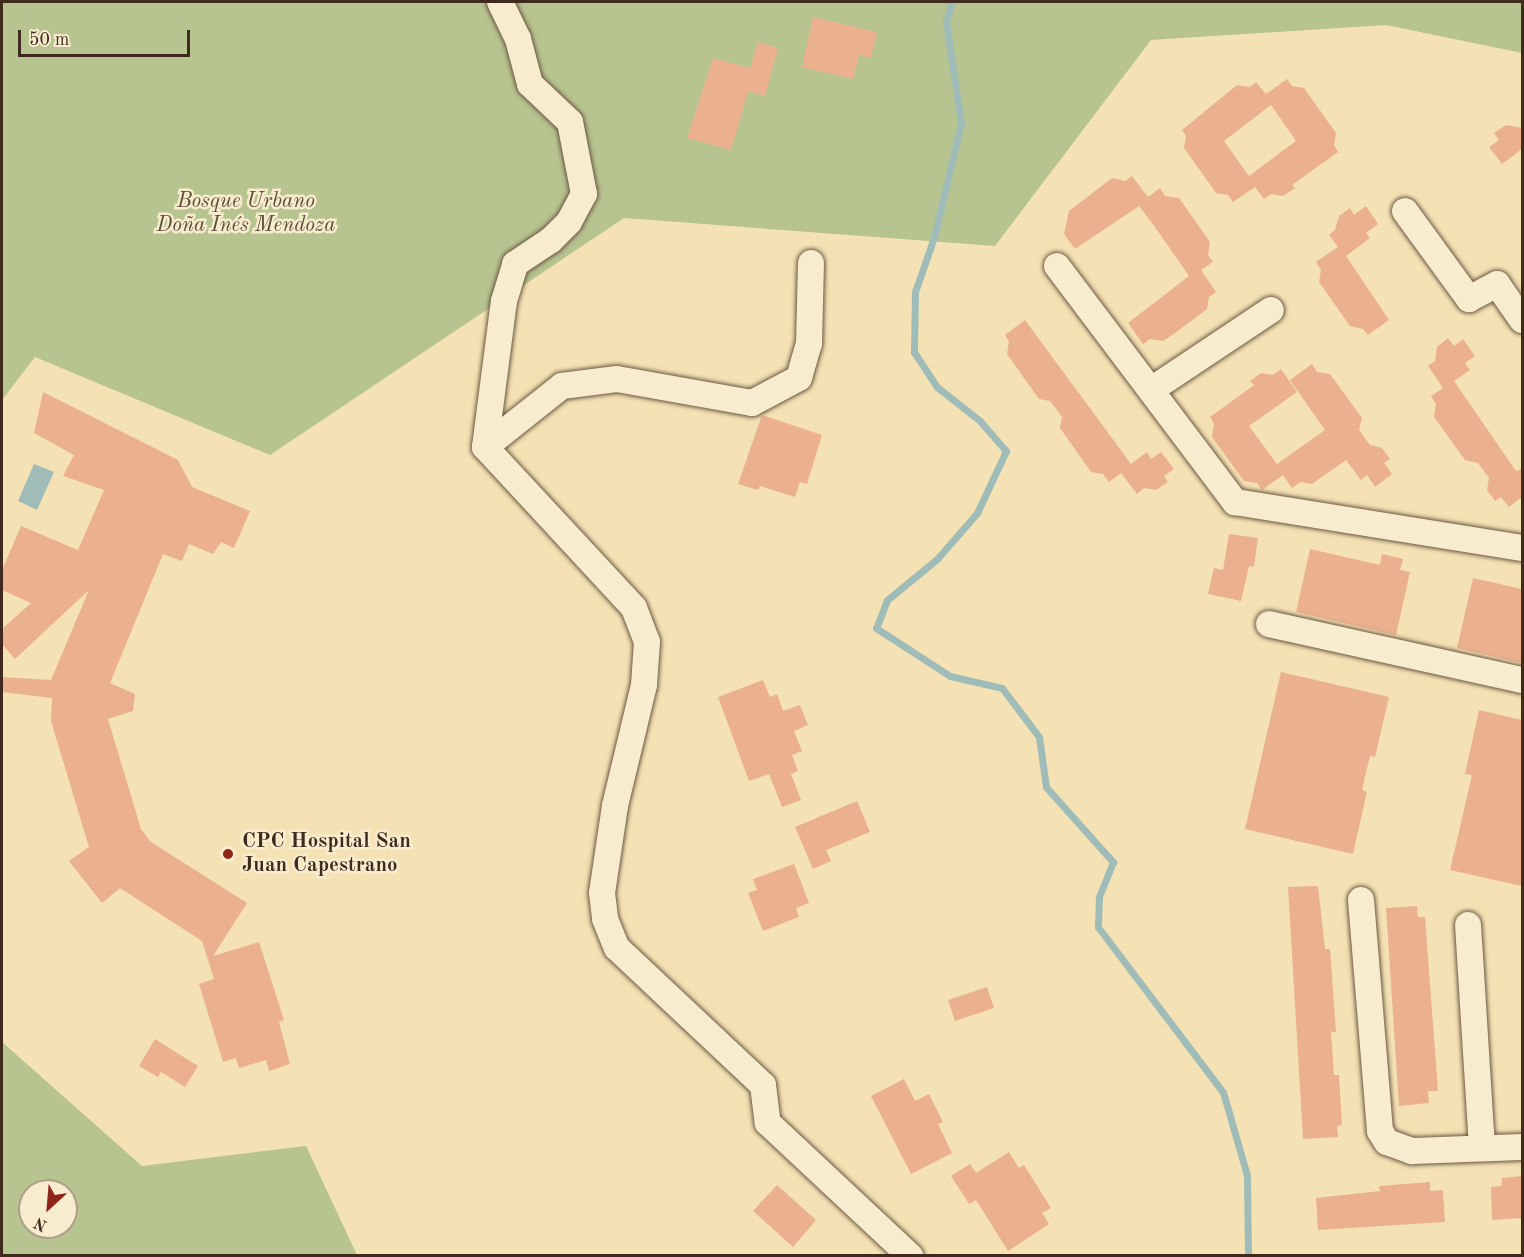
<!DOCTYPE html>
<html>
<head>
<meta charset="utf-8">
<style>
	body { margin:0 }
	#map { position:relative; width:1524px; height:1257px; overflow:hidden; background:#f4e2b4; font-family:"Old Standard TT",serif }
	div>[style] { position:absolute }
	.green>* { inset:0; background:#b7c490 }
	.water>* { inset:0; background:#a0bcb8 }
	.stream>* { height:7px; margin:-3.5px; padding:0 3.5px; transform-origin:3.5px; border-radius:3.5px; background:#a0bcb8 }
	.building>* { inset:0; background:#ebb08e }
	.roads { filter:drop-shadow(0 0 2px #6c5843) drop-shadow(0 0 2px #6c5843) }
	.minor>* { height:26px; margin:-13px; padding:0 13px; transform-origin:13px; border-radius:13px; background:#f8ecce }
	.dots>* { width:16px; height:16px; translate:-50% -50%; box-sizing:border-box; border:3px solid #f8ecce; border-radius:50% }
	span { translate:-50% -50%; white-space:nowrap; text-align:center; line-height:1.15; -webkit-text-stroke:5px #f8ecce; paint-order:stroke }
	.park-label { font-size:21px; color:#5d503a; font-style:italic }
	.poi-label { font-size:21px; color:#3f2a1d; font-weight:700 }
	.left { translate:0 -50%; text-align:left }
	.frame { position:absolute; inset:0; border:3px solid #3f2a1d; pointer-events:none }
	.north { position:absolute; left:18px; top:1179px; width:60px; height:60px; box-sizing:border-box; background:#f8ecce; border:2px solid #ae9e87; border-radius:50%; rotate:206deg; font-size:16px; font-weight:700; line-height:24px; text-align:center; color:#3f2a1d }
	.north::after { content:''; display:block; margin:auto; width:21px; height:27px; background:#8f2418; clip-path:polygon(50% 0,100% 100%,50% 72%,0 100%) }
	.scale { position:absolute; left:18px; top:30px; width:172px; height:27px; box-sizing:border-box; border:3px solid #3f2a1d; border-top:0; padding-left:8px; font-size:18px; line-height:21px; white-space:nowrap; color:#3f2a1d; -webkit-text-stroke:4px #f8ecce; paint-order:stroke }
</style>
</head>
<body>
<div id="map">
	<div class="green">
		<i style="clip-path:polygon(2px 2px,1522px 2px,1522px 53px,1386px 25px,1151px 40px,995px 246px,624px 218px,270px 455px,35px 357px,2px 400px)"></i>
		<i style="clip-path:polygon(evenodd,2px 1042px,142px 1166px,306px 1146px,357px 1255px,2px 1255px,2px 1042px,30px 1191px,66px 1191px,66px 1227px,30px 1227px,30px 1191px)"></i>
	</div>
	<div class="water">
		<i style="clip-path:polygon(34px 464px,54px 472px,37px 510px,18px 501px)"></i>
	</div>
	<div class="stream">
		<i style="left:952px;top:2px;width:21px;rotate:107deg"></i>
		<i style="left:946px;top:22px;width:102px;rotate:81.6deg"></i>
		<i style="left:961px;top:123px;width:117px;rotate:103.3deg"></i>
		<i style="left:934px;top:237px;width:58px;rotate:109.1deg"></i>
		<i style="left:915px;top:292px;width:60px;rotate:91deg"></i>
		<i style="left:914px;top:352px;width:42px;rotate:56.7deg"></i>
		<i style="left:937px;top:387px;width:55px;rotate:38.3deg"></i>
		<i style="left:980px;top:421px;width:40px;rotate:49deg"></i>
		<i style="left:1006px;top:451px;width:68px;rotate:115.1deg"></i>
		<i style="left:977px;top:513px;width:61px;rotate:131deg"></i>
		<i style="left:937px;top:559px;width:65px;rotate:140.6deg"></i>
		<i style="left:887px;top:600px;width:30px;rotate:111deg"></i>
		<i style="left:876px;top:628px;width:88px;rotate:33deg"></i>
		<i style="left:950px;top:676px;width:53px;rotate:13deg"></i>
		<i style="left:1002px;top:688px;width:61px;rotate:52.9deg"></i>
		<i style="left:1039px;top:737px;width:50px;rotate:82deg"></i>
		<i style="left:1046px;top:787px;width:101px;rotate:48.2deg"></i>
		<i style="left:1113px;top:862px;width:38px;rotate:112deg"></i>
		<i style="left:1099px;top:897px;width:30px;rotate:92deg"></i>
		<i style="left:1098px;top:927px;width:207px;rotate:52.9deg"></i>
		<i style="left:1223px;top:1092px;width:86px;rotate:73.9deg"></i>
		<i style="left:1247px;top:1175px;width:81px;rotate:89.3deg"></i>
	</div>
	<div class="building">
		<i style="clip-path:polygon(813px 17px,877px 32px,871px 58px,859px 55px,853px 79px,802px 67px)"></i>
		<i style="clip-path:polygon(758px 42px,778px 48px,765px 96px,748px 91px,731px 150px,687px 138px,713px 58px,750px 68px)"></i>
		<i style="clip-path:polygon(evenodd,1287px 79px,1292px 86px,1304px 88px,1336px 133px,1334px 145px,1338px 152px,1292px 185px,1295px 188px,1283px 196px,1271px 194px,1264px 199px,1255px 187px,1233px 202px,1228px 195px,1216px 193px,1184px 148px,1186px 136px,1182px 130px,1237px 85px,1250px 87px,1256px 82px,1266px 94px,1287px 79px,1271px 105px,1296px 141px,1249px 176px,1224px 141px,1271px 105px)"></i>
		<i style="clip-path:polygon(1506px 125px,1522px 128px,1522px 149px,1502px 164px,1489px 147px,1499px 140px,1494px 133px)"></i>
		<i style="clip-path:polygon(1132px 176px,1148px 197px,1160px 188px,1165px 196px,1179px 198px,1210px 242px,1208px 255px,1213px 262px,1201px 270px,1216px 292px,1209px 297px,1207px 309px,1175px 333px,1163px 341px,1150px 339px,1143px 344px,1128px 323px,1189px 276px,1157px 230px,1139px 206px,1075px 249px,1064px 234px,1069px 211px,1112px 178px,1125px 181px)"></i>
		<i style="clip-path:polygon(1366px 206px,1378px 224px,1366px 233px,1370px 238px,1346px 256px,1389px 320px,1368px 335px,1363px 329px,1350px 326px,1319px 282px,1321px 270px,1316px 262px,1338px 247px,1329px 235px,1335px 230px,1339px 216px,1350px 208px,1354px 215px)"></i>
		<i style="clip-path:polygon(1025px 320px,1131px 464px,1147px 452px,1151px 459px,1161px 452px,1174px 469px,1164px 476px,1168px 482px,1156px 490px,1144px 488px,1137px 494px,1121px 473px,1109px 482px,1103px 474px,1091px 472px,1060px 428px,1062px 417px,1050px 401px,1039px 399px,1007px 354px,1009px 341px,1005px 335px)"></i>
		<i style="clip-path:polygon(1448px 338px,1454px 346px,1463px 339px,1475px 356px,1465px 363px,1470px 370px,1454px 381px,1516px 471px,1522px 469px,1522px 497px,1509px 507px,1501px 497px,1495px 501px,1487px 490px,1489px 478px,1478px 463px,1465px 460px,1434px 417px,1436px 404px,1431px 396px,1443px 388px,1428px 366px,1435px 361px,1437px 347px)"></i>
		<i style="clip-path:polygon(1312px 364px,1317px 372px,1330px 374px,1362px 418px,1359px 430px,1370px 445px,1382px 448px,1390px 459px,1384px 463px,1392px 474px,1375px 487px,1367px 475px,1361px 480px,1346px 460px,1312px 484px,1300px 482px,1292px 488px,1283px 475px,1262px 490px,1257px 483px,1244px 481px,1212px 437px,1214px 424px,1210px 417px,1254px 385px,1250px 381px,1261px 373px,1273px 375px,1281px 369px,1297px 392px,1249px 426px,1277px 464px,1325px 430px,1290px 380px)"></i>
		<i style="clip-path:polygon(43px 392px,178px 460px,192px 487px,250px 511px,234px 548px,221px 542px,213px 554px,189px 544px,182px 561px,163px 554px,110px 683px,135px 694px,133px 711px,108px 719px,141px 829px,151px 842px,247px 903px,213px 956px,259px 942px,284px 1020px,279px 1022px,290px 1064px,269px 1071px,266px 1060px,239px 1068px,236px 1058px,223px 1062px,199px 984px,214px 979px,202px 941px,120px 888px,102px 903px,69px 861px,89px 847px,51px 721px,52px 698px,2px 692px,2px 677px,51px 680px,89px 590px,15px 659px,2px 644px,2px 629px,31px 603px,2px 590px,2px 570px,21px 526px,78px 550px,104px 490px,63px 476px,74px 455px,34px 433px)"></i>
		<i style="clip-path:polygon(762px 415px,822px 435px,807px 484px,800px 482px,795px 497px,760px 486px,758px 490px,738px 484px)"></i>
		<i style="clip-path:polygon(1229px 534px,1258px 538px,1254px 567px,1249px 566px,1241px 601px,1208px 594px,1214px 568px,1223px 570px)"></i>
		<i style="clip-path:polygon(1310px 549px,1380px 565px,1382px 554px,1403px 559px,1400px 570px,1410px 572px,1396px 635px,1296px 612px)"></i>
		<i style="clip-path:polygon(1473px 578px,1522px 589px,1522px 663px,1457px 648px)"></i>
		<i style="clip-path:polygon(1281px 672px,1389px 697px,1375px 757px,1370px 756px,1362px 790px,1367px 792px,1353px 854px,1245px 829px)"></i>
		<i style="clip-path:polygon(763px 680px,770px 697px,777px 694px,783px 711px,800px 705px,808px 725px,794px 731px,802px 751px,792px 755px,798px 771px,791px 774px,801px 800px,782px 807px,769px 774px,749px 781px,718px 697px)"></i>
		<i style="clip-path:polygon(1479px 710px,1522px 720px,1522px 886px,1450px 870px,1472px 775px,1465px 774px)"></i>
		<i style="clip-path:polygon(857px 801px,870px 832px,826px 850px,831px 861px,813px 869px,795px 827px)"></i>
		<i style="clip-path:polygon(794px 864px,809px 903px,796px 908px,799px 917px,763px 931px,748px 893px,757px 890px,753px 879px)"></i>
		<i style="clip-path:polygon(1318px 886px,1325px 949px,1330px 949px,1336px 1032px,1331px 1032px,1334px 1075px,1339px 1075px,1342px 1125px,1337px 1126px,1338px 1137px,1303px 1139px,1288px 887px)"></i>
		<i style="clip-path:polygon(1417px 906px,1418px 917px,1425px 917px,1438px 1091px,1428px 1091px,1429px 1103px,1399px 1106px,1386px 908px)"></i>
		<i style="clip-path:polygon(987px 987px,994px 1008px,955px 1021px,948px 1000px)"></i>
		<i style="clip-path:polygon(155px 1039px,198px 1066px,185px 1087px,161px 1072px,158px 1077px,139px 1066px)"></i>
		<i style="clip-path:polygon(904px 1079px,915px 1101px,929px 1094px,943px 1122px,938px 1124px,952px 1153px,911px 1174px,871px 1096px)"></i>
		<i style="clip-path:polygon(1009px 1152px,1019px 1168px,1024px 1165px,1051px 1208px,1042px 1213px,1049px 1224px,1008px 1251px,976px 1200px,969px 1204px,951px 1176px,970px 1164px,976px 1173px)"></i>
		<i style="clip-path:polygon(1522px 1176px,1522px 1218px,1492px 1220px,1491px 1187px,1502px 1186px,1502px 1178px)"></i>
		<i style="clip-path:polygon(1430px 1182px,1430px 1191px,1443px 1190px,1445px 1222px,1318px 1230px,1316px 1198px,1380px 1191px,1379px 1186px)"></i>
		<i style="clip-path:polygon(777px 1185px,816px 1220px,793px 1247px,753px 1211px)"></i>
	</div>
	<div class="roads">
		<div class="minor">
			<i style="left:1405px;top:211px;width:109px;rotate:54deg"></i>
			<i style="left:1469px;top:299px;width:32px;rotate:-28deg"></i>
			<i style="left:1497px;top:284px;width:44px;rotate:55.2deg"></i>
			<i style="left:1057px;top:266px;width:296px;rotate:53deg"></i>
			<i style="left:1235px;top:502px;width:291px;rotate:9.1deg"></i>
			<i style="left:1151px;top:390px;width:144px;rotate:-33.7deg"></i>
			<i style="left:485px;top:447px;width:219px;rotate:47.2deg"></i>
			<i style="left:634px;top:608px;width:36px;rotate:69deg"></i>
			<i style="left:647px;top:642px;width:43px;rotate:94deg"></i>
			<i style="left:644px;top:685px;width:124px;rotate:103.5deg"></i>
			<i style="left:615px;top:806px;width:88px;rotate:98.5deg"></i>
			<i style="left:602px;top:893px;width:26px;rotate:83deg"></i>
			<i style="left:605px;top:919px;width:31px;rotate:68deg"></i>
			<i style="left:617px;top:948px;width:200px;rotate:43.2deg"></i>
			<i style="left:763px;top:1085px;width:38px;rotate:83deg"></i>
			<i style="left:768px;top:1123px;width:195px;rotate:43.1deg"></i>
			<i style="left:485px;top:447px;width:147px;rotate:-82.6deg"></i>
			<i style="left:504px;top:301px;width:39px;rotate:-73deg"></i>
			<i style="left:515px;top:264px;width:43px;rotate:-33.7deg"></i>
			<i style="left:551px;top:240px;width:25px;rotate:-45deg"></i>
			<i style="left:569px;top:222px;width:32px;rotate:-62deg"></i>
			<i style="left:584px;top:194px;width:73px;rotate:-101deg"></i>
			<i style="left:570px;top:122px;width:55px;rotate:-136.5deg"></i>
			<i style="left:530px;top:84px;width:47px;rotate:-104.9deg"></i>
			<i style="left:518px;top:39px;width:41px;rotate:-115.9deg"></i>
			<i style="left:485px;top:447px;width:98px;rotate:-38.4deg"></i>
			<i style="left:562px;top:386px;width:55px;rotate:-7.3deg"></i>
			<i style="left:617px;top:379px;width:137px;rotate:10.1deg"></i>
			<i style="left:752px;top:403px;width:53px;rotate:-28deg"></i>
			<i style="left:799px;top:378px;width:35px;rotate:-74deg"></i>
			<i style="left:809px;top:344px;width:81px;rotate:-88.6deg"></i>
			<i style="left:1269px;top:624px;width:259px;rotate:12.5deg"></i>
			<i style="left:1361px;top:900px;width:232px;rotate:85.3deg"></i>
			<i style="left:1380px;top:1131px;width:13px;rotate:58deg"></i>
			<i style="left:1387px;top:1142px;width:27px;rotate:20deg"></i>
			<i style="left:1412px;top:1151px;width:110px;rotate:-2.1deg"></i>
			<i style="left:1468px;top:925px;width:223px;rotate:86.4deg"></i>
		</div>
	</div>
	<div class="dots">
		<i style="left:228px;top:854px;background:#8f2418"></i>
	</div>
	<div class="park-label">
		<span style="left:246px;top:214px">Bosque Urbano<br>Doña Inés Mendoza</span>
	</div>
	<div class="poi-label">
		<span class="left" style="left:242px;top:854px">CPC Hospital San<br>Juan Capestrano</span>
	</div>
	<div class="frame"></div>
	<div class="north">N</div>
	<div class="scale">50 m</div>
</div>
</body>
</html>
